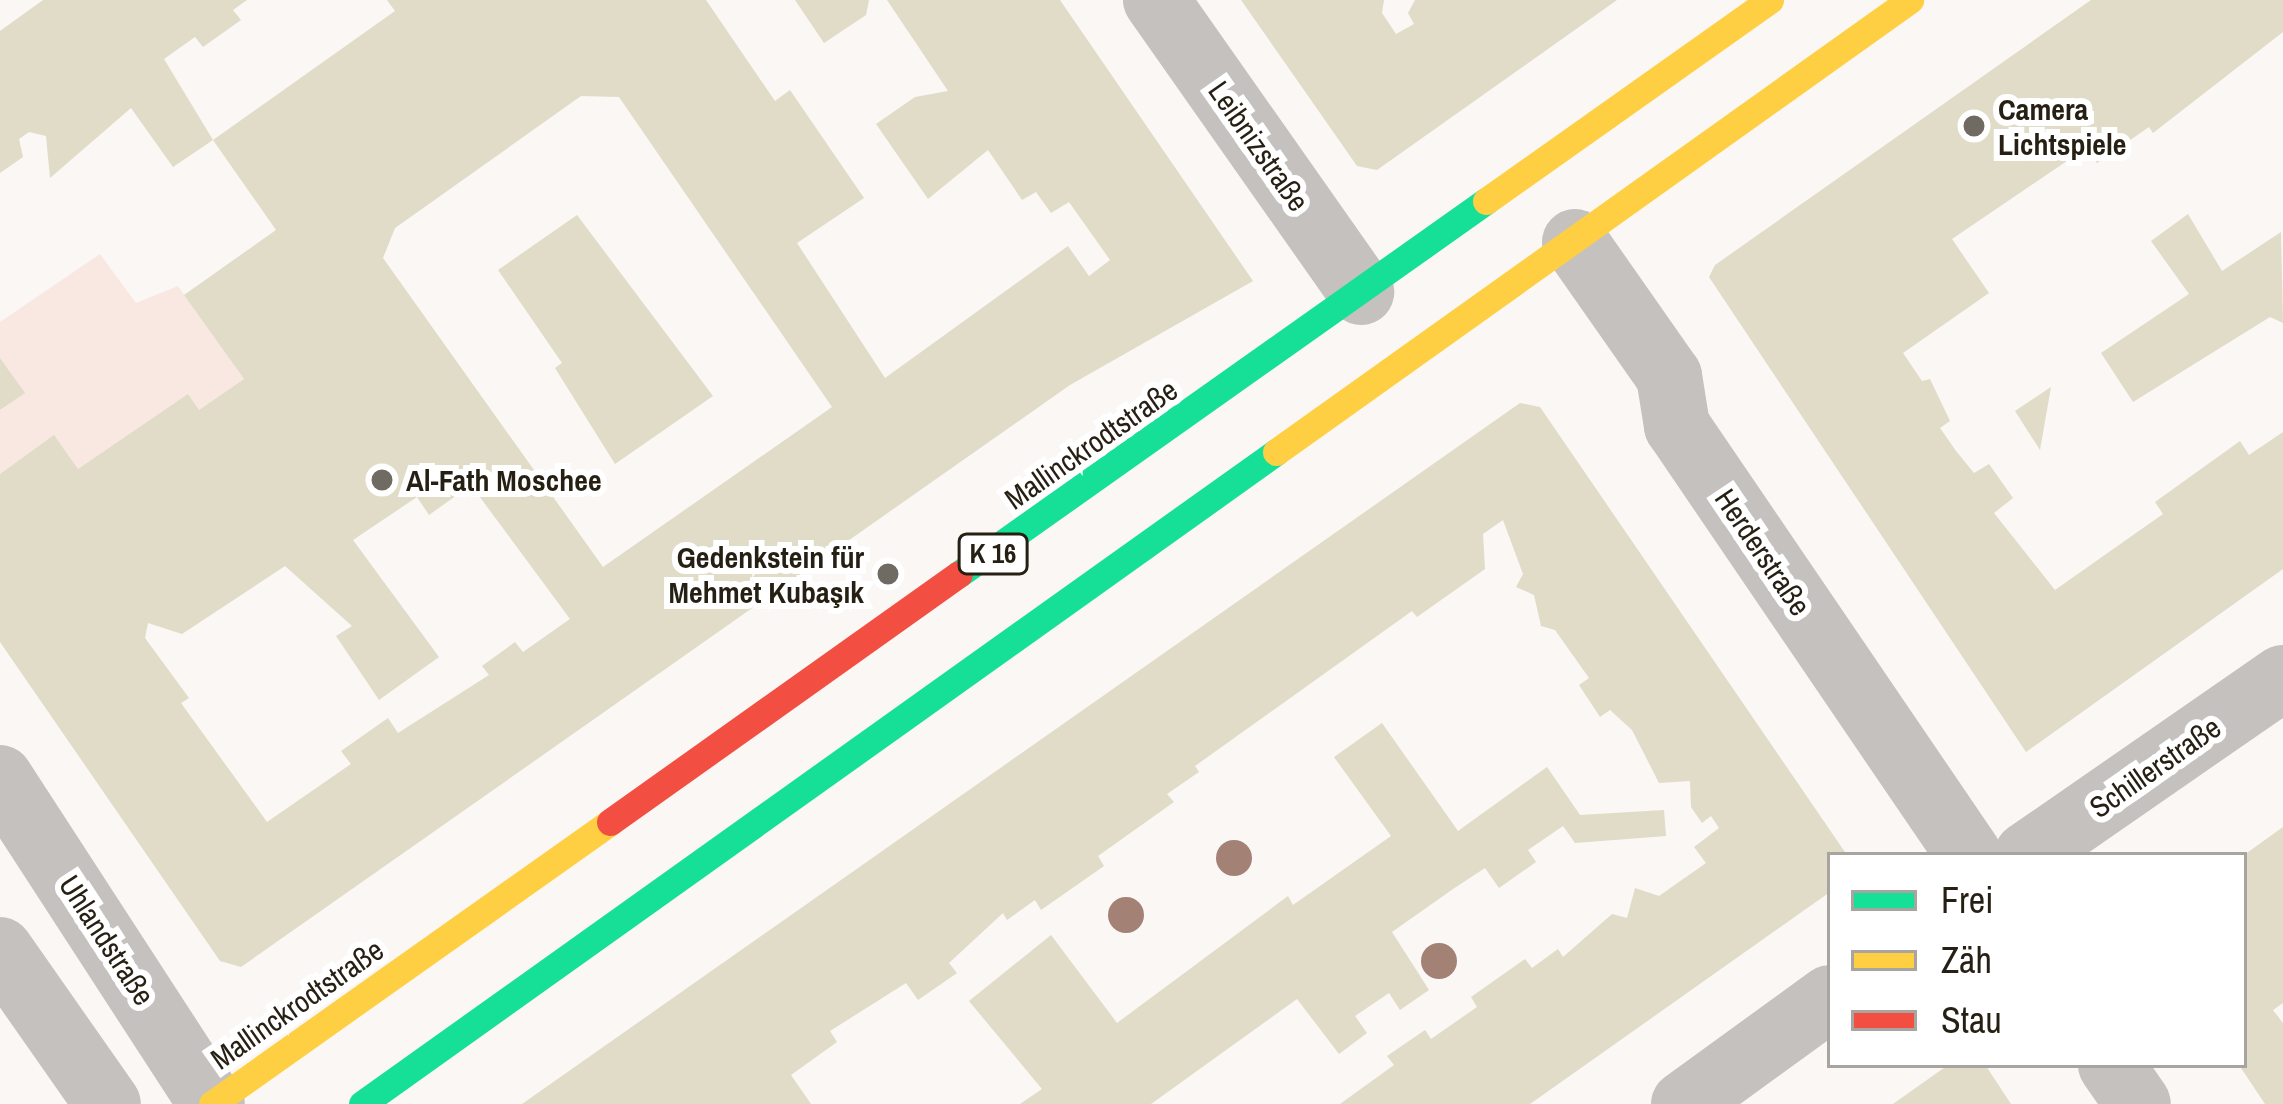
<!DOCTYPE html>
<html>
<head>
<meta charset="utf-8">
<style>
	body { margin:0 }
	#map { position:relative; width:2283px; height:1104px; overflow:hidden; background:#faf7f4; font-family:"Archivo Narrow",sans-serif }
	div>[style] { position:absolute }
	.green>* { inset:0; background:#f8e8e1 }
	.building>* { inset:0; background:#e0dcc7 }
	.street>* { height:66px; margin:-33px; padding:0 33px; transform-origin:33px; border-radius:33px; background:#c5c1be }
	.fast>* { height:27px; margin:-13.5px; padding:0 13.5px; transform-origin:13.5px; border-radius:13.5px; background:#16e098 }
	.slow>* { height:27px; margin:-13.5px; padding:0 13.5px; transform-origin:13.5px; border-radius:13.5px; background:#ffcf43 }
	.jam>* { height:27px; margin:-13.5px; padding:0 13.5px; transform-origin:13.5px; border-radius:13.5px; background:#f24e42 }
	.trees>* { width:36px; height:36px; margin:-18px; border-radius:50%; background:#a38175 }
	.dots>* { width:33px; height:33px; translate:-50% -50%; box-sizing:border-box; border:6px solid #fff; border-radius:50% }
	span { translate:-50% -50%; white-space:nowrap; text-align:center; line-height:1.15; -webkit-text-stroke:12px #fff; paint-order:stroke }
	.shield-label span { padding:3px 9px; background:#fff; border:3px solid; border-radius:9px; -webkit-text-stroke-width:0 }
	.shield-label { font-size:27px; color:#261f13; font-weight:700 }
	.poi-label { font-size:30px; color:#261f13; font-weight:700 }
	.left { translate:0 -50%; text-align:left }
	.right { translate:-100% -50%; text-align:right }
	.street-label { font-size:30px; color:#261f13 }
	.legend { position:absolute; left:1827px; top:852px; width:420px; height:216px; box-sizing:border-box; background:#fff; border:3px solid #a8a5a1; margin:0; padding:15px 21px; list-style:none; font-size:36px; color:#261f13 }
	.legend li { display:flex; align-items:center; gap:24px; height:60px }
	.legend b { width:60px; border:3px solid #a8a5a1 }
</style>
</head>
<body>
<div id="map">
	<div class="green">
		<i style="clip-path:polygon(100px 254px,136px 303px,178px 286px,244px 379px,199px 410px,188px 395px,78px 469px,54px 436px,0 474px,0 410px,24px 393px,0 358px,0 322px)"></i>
	</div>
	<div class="building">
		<i style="clip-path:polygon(43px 0,247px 0,233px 10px,241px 20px,203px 47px,195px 37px,164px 59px,213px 140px,173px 167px,131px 108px,50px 178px,46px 136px,29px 132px,19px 139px,23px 157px,0 173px,0 31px)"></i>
		<i style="clip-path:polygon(evenodd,387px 0,706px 0,775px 101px,790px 90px,864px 198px,797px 243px,885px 378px,1068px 246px,1089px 276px,1110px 260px,1069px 202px,1051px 213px,1036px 192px,1022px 200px,988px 150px,928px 199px,876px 124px,915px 97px,948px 91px,887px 0,1060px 0,1253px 281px,1070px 385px,241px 967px,220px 961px,0 642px,0 474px,54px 435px,78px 469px,188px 394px,199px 410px,244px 379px,184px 295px,276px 230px,213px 140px,395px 11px,387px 0,581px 96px,619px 97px,832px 407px,603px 567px,383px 258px,395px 228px,581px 96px,387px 0,471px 485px,570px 619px,523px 652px,515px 642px,482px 666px,489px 675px,398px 733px,388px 718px,341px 751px,351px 764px,267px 822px,181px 703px,189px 698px,145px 638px,148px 623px,182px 634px,285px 566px,352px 626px,336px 636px,379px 700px,439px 657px,353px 540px,417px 497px,429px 515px,471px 485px)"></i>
		<i style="clip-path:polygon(795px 0,869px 0,866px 15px,824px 43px)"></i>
		<i style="clip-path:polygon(1241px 0,1384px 0,1382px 13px,1396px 34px,1414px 24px,1408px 13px,1415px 0,1617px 0,1377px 170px,1357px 166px)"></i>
		<i style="clip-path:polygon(2091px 0,2283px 0,2283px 32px,2153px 133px,2149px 127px,2097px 163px,2086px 148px,1952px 239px,1989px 293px,1903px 353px,1922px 381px,1930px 379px,1950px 421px,1940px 428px,1956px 451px,1974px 473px,1989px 464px,2013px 498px,1994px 513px,2055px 590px,2163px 514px,2155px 502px,2240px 441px,2249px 455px,2283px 432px,2283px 569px,2026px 752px,1709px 277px,1715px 265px)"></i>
		<i style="clip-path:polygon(2188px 214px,2222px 271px,2281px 232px,2283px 323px,2270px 317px,2133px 402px,2101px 353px,2189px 294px,2151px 241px)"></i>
		<i style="clip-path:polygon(577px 215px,713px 396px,615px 464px,555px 368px,562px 363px,498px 270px)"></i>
		<i style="clip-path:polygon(0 358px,25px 393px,0 410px)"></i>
		<i style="clip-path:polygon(2051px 387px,2040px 450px,2015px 411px)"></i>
		<i style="clip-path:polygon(1520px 403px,1540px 407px,1847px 855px,1830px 855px,1830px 892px,1530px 1104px,1340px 1104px,1394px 1065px,1387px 1056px,1425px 1030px,1431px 1039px,1477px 1007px,1471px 997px,1525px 959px,1532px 968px,1558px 949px,1563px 957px,1612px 914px,1627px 918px,1635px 888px,1659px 896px,1706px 863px,1694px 847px,1719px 828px,1711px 816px,1702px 823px,1691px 807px,1690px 781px,1659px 783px,1632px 730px,1610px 710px,1600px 717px,1579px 685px,1589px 678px,1555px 630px,1541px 626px,1534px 595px,1516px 587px,1523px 574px,1503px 520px,1483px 534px,1485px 569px,1417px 617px,1412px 611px,1195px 766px,1199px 772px,1167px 794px,1174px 802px,1098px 856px,1104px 866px,1041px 910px,1035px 900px,1007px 920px,1003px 913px,949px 963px,957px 973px,918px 1000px,906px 983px,830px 1031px,837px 1042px,791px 1075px,811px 1104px,522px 1104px)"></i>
		<i style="clip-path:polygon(1382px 723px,1458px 831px,1547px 767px,1580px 815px,1664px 810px,1666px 836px,1575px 843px,1563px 826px,1528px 850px,1536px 862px,1499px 888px,1485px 868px,1453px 889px,1392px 932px,1429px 990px,1400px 1010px,1389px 993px,1355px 1016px,1367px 1033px,1339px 1054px,1297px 999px,1151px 1104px,1020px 1104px,1042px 1089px,969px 1001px,1051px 935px,1117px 1023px,1288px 896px,1293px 905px,1391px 836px,1334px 757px)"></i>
		<i style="clip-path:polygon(2283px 827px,2283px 1003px,2273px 1010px,2283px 1023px,2283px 1104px,2265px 1104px,2239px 1065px,2244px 855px)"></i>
		<i style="clip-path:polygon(1948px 1065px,1986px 1066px,2011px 1104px,1893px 1104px)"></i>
	</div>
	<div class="street">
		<i style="left:1156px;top:0;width:357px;rotate:54.9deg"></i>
		<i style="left:1575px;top:242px;width:164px;rotate:55deg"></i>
		<i style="left:1669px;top:376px;width:51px;rotate:80.9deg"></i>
		<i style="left:1677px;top:426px;width:519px;rotate:55.76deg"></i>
		<i style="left:0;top:778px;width:389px;rotate:57deg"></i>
		<i style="left:2027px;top:855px;width:311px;rotate:-34.7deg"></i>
		<i style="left:0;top:950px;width:188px;rotate:55deg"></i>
		<i style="left:2111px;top:1065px;width:47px;rotate:55.3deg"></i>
		<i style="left:1684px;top:1104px;width:180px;rotate:-36deg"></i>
	</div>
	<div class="fast">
		<i style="left:959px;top:574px;width:646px;rotate:-35.29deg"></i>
		<i style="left:362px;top:1104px;width:1123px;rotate:-35.5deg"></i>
	</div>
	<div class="slow">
		<i style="left:1486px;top:201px;width:348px;rotate:-35.3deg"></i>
		<i style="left:1276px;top:452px;width:779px;rotate:-35.49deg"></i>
		<i style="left:212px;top:1104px;width:488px;rotate:-35.3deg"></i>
	</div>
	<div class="jam">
		<i style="left:610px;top:822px;width:428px;rotate:-35.4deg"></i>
	</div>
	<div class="trees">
		<i style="left:1234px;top:858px"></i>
		<i style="left:1126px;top:915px"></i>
		<i style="left:1439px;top:961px"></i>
	</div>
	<div class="dots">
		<i style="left:1974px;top:126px;background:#706b62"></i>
		<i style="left:382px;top:480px;background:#706b62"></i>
		<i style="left:888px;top:574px;background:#706b62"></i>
	</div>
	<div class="shield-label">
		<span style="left:993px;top:554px">K 16</span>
	</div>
	<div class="poi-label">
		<span class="left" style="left:1998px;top:126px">Camera<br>Lichtspiele</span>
		<span class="left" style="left:406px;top:480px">Al-Fath Moschee</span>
		<span class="right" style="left:864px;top:574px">Gedenkstein für<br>Mehmet Kubaşık</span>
	</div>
	<div class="street-label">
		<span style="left:1259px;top:146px;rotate:55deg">Leibnizstraße</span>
		<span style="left:1091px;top:444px;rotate:-35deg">Mallinckrodtstraße</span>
		<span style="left:1763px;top:552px;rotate:56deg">Herderstraße</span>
		<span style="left:2155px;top:767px;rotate:-35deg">Schillerstraße</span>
		<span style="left:107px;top:940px;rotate:57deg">Uhlandstraße</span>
		<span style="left:297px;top:1004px;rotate:-35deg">Mallinckrodtstraße</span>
	</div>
	<ul class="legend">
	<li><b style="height:15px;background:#16e098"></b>Frei</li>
	<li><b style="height:15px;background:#ffcf43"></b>Zäh</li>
	<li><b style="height:15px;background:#f24e42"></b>Stau</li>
	</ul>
</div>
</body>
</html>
